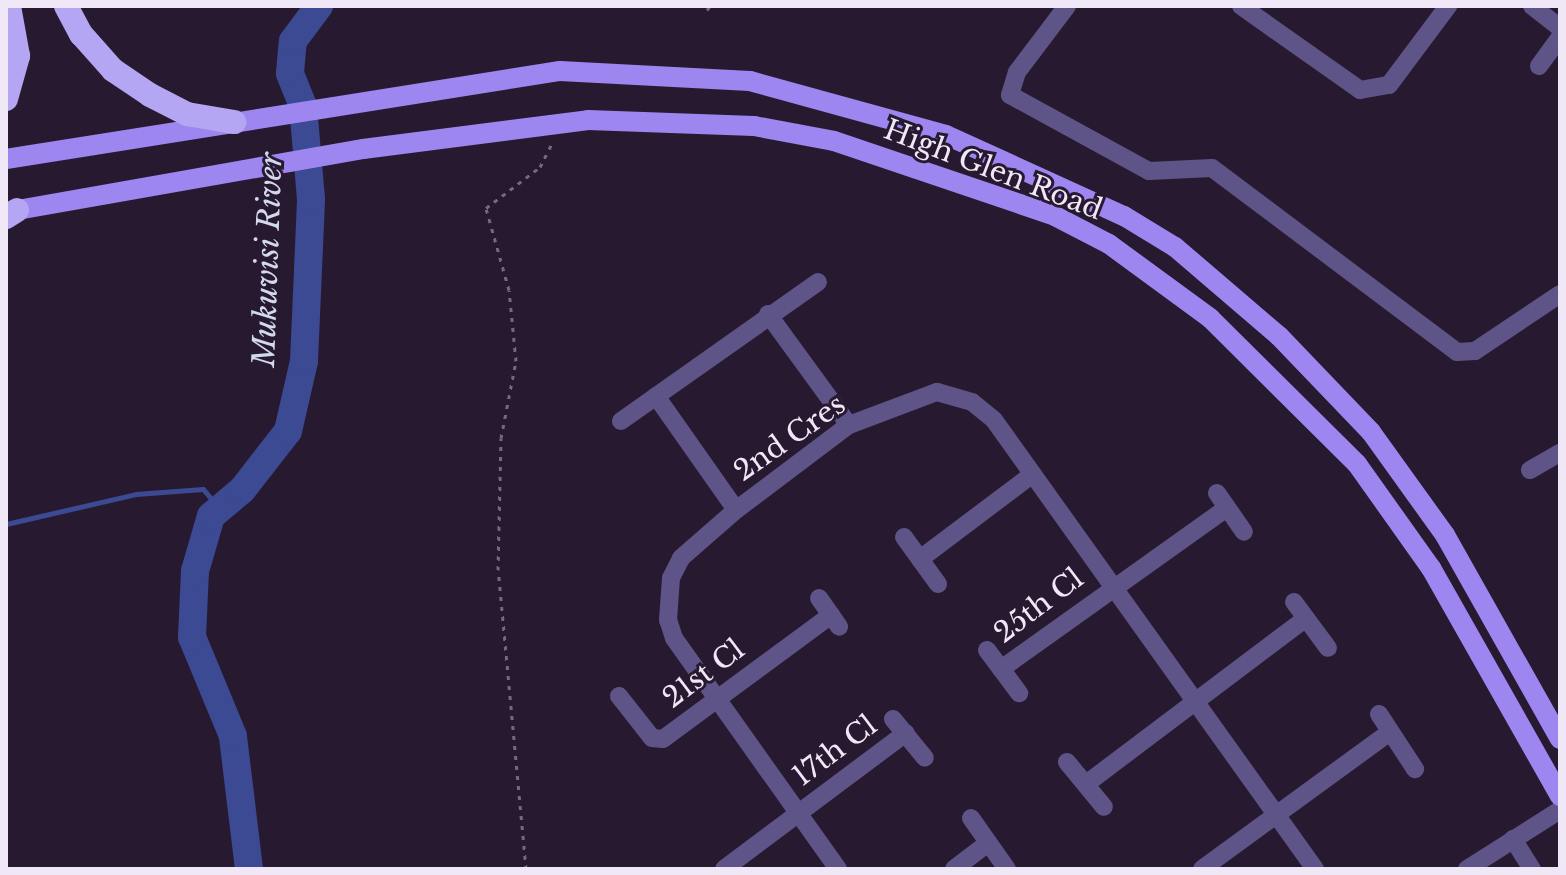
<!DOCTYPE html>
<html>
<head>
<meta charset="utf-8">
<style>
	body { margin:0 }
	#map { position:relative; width:1566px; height:875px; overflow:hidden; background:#271a30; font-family:"Libre Baskerville",serif }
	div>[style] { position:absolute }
	.stream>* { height:5px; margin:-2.5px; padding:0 2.5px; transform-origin:2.5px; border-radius:2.5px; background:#3c4993 }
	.river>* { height:28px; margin:-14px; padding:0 14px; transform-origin:14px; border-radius:14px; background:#3c4993 }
	.path>* { height:3px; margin-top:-1.5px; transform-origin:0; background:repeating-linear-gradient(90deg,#756a7d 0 4px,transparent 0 10px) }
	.minor>* { height:18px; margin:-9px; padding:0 9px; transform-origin:9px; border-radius:9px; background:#5e5487 }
	.major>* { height:20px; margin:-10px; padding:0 10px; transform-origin:10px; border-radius:10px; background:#9e86f1 }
	.highway>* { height:24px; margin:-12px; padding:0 12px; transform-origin:12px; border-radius:12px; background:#b4a6f2 }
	span { translate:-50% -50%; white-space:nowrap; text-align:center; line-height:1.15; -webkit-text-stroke:6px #271a30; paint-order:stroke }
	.street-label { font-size:28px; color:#f0e8f7 }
	.water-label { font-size:30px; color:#d2d8ee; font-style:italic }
	.frame { position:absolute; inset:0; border:8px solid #f0e8f7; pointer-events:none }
</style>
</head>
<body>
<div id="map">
	<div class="stream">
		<i style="left:6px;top:524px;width:133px;rotate:-13deg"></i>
		<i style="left:136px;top:494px;width:67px;rotate:-4.3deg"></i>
		<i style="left:203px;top:489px;width:25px;rotate:50deg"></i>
	</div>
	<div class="river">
		<i style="left:249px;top:869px;width:134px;rotate:-96.9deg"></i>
		<i style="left:233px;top:736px;width:107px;rotate:-112.5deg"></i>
		<i style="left:192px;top:637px;width:66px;rotate:-87.4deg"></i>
		<i style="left:195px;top:571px;width:57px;rotate:-73.8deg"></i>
		<i style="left:211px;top:516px;width:40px;rotate:-40deg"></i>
		<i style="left:242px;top:490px;width:75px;rotate:-52.1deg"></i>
		<i style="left:288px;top:431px;width:72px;rotate:-77.1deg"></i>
		<i style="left:304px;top:361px;width:162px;rotate:-87.5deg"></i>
		<i style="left:311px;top:199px;width:93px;rotate:-94.9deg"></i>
		<i style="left:303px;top:106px;width:35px;rotate:-112deg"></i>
		<i style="left:290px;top:73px;width:32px;rotate:-85deg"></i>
		<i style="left:293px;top:41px;width:44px;rotate:-53.4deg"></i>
	</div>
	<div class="path">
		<i style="left:707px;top:10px;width:5px;rotate:-53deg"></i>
		<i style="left:526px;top:869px;width:300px;rotate:-95.3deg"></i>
		<i style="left:498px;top:570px;width:132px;rotate:-88.7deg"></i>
		<i style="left:501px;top:438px;width:78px;rotate:-79deg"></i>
		<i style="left:516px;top:361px;width:71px;rotate:-95.6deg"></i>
		<i style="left:509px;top:290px;width:85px;rotate:-105.7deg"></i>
		<i style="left:486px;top:208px;width:68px;rotate:-37.2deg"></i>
		<i style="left:540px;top:167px;width:27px;rotate:-63deg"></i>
	</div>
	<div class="minor">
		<i style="left:1067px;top:6px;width:83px;rotate:127.1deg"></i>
		<i style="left:1017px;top:72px;width:24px;rotate:107deg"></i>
		<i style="left:1010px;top:95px;width:158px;rotate:28.7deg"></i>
		<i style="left:1149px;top:171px;width:63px;rotate:-2.7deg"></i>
		<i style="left:1212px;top:168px;width:306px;rotate:36.9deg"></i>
		<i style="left:1457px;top:352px;width:18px;rotate:-3deg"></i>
		<i style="left:1475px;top:351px;width:102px;rotate:-33.8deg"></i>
		<i style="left:1241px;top:6px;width:146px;rotate:35.2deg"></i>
		<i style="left:1360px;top:90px;width:29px;rotate:-10deg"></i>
		<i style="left:1389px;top:85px;width:99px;rotate:-53.2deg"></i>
		<i style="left:1532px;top:6px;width:36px;rotate:38deg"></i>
		<i style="left:1539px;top:66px;width:36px;rotate:-54deg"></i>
		<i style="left:768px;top:314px;width:137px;rotate:53.9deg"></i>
		<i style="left:656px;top:396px;width:139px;rotate:54.9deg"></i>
		<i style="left:621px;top:421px;width:241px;rotate:-35.2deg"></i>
		<i style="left:1530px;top:470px;width:34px;rotate:-30deg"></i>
		<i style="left:1217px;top:493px;width:47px;rotate:55.3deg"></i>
		<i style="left:904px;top:537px;width:58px;rotate:54.1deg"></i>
		<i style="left:920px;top:559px;width:141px;rotate:-37deg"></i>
		<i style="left:819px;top:598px;width:35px;rotate:55deg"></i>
		<i style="left:1294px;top:602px;width:57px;rotate:53.5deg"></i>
		<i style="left:987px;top:650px;width:54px;rotate:53.3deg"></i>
		<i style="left:1001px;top:669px;width:277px;rotate:-35.5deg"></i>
		<i style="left:619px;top:696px;width:53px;rotate:51.8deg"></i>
		<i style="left:652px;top:738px;width:11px;rotate:5deg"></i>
		<i style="left:663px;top:739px;width:209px;rotate:-36.4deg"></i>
		<i style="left:1379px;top:714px;width:66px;rotate:56.8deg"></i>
		<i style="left:893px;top:719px;width:50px;rotate:50.6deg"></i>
		<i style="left:1067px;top:762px;width:58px;rotate:50.6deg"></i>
		<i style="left:1086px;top:784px;width:274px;rotate:-37deg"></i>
		<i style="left:971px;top:818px;width:62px;rotate:54.8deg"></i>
		<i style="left:1513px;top:839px;width:36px;rotate:58deg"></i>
		<i style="left:724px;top:869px;width:227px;rotate:-36.8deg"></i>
		<i style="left:838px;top:869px;width:283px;rotate:-125.4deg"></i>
		<i style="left:674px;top:638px;width:19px;rotate:-108deg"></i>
		<i style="left:668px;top:620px;width:42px;rotate:-85.9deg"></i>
		<i style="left:671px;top:578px;width:22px;rotate:-63deg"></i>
		<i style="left:681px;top:558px;width:73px;rotate:-41.1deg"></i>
		<i style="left:736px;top:510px;width:141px;rotate:-37deg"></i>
		<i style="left:849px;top:425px;width:94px;rotate:-20.6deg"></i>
		<i style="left:937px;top:392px;width:36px;rotate:16deg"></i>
		<i style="left:972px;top:402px;width:28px;rotate:39deg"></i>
		<i style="left:994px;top:420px;width:552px;rotate:54.44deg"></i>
		<i style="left:954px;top:869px;width:43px;rotate:-37.4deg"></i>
		<i style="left:1202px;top:869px;width:233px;rotate:-36.1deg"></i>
		<i style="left:1467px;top:869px;width:110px;rotate:-32.4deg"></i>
	</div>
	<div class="major">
		<i style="left:6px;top:159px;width:561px;rotate:-9.03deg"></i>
		<i style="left:560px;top:71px;width:190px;rotate:3deg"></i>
		<i style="left:750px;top:81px;width:203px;rotate:15.4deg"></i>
		<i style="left:946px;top:135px;width:196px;rotate:24.5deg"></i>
		<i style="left:1124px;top:216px;width:60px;rotate:31.3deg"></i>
		<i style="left:1175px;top:247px;width:137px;rotate:40.6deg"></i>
		<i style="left:1279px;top:336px;width:133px;rotate:46.2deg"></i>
		<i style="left:1371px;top:432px;width:127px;rotate:54.3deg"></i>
		<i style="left:1445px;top:535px;width:234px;rotate:60.6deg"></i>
		<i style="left:6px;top:212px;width:363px;rotate:-10deg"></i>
		<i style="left:363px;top:149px;width:227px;rotate:-7.3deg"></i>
		<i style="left:588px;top:120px;width:166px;rotate:2.1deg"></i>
		<i style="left:754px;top:126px;width:81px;rotate:10.6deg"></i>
		<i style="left:834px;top:141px;width:233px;rotate:18.7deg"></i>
		<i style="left:1055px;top:216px;width:61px;rotate:27.4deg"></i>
		<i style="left:1109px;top:244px;width:125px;rotate:36.2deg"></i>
		<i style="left:1210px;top:318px;width:207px;rotate:44.8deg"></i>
		<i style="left:1357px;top:464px;width:128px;rotate:54.6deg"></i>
		<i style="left:1431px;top:568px;width:262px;rotate:60.5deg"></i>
	</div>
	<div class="highway">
		<i style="left:66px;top:6px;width:32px;rotate:62deg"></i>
		<i style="left:81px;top:34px;width:48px;rotate:48.4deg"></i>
		<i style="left:113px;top:70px;width:45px;rotate:34deg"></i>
		<i style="left:150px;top:95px;width:42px;rotate:27.2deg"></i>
		<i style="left:187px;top:114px;width:48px;rotate:9.7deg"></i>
		<i style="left:6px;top:99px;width:45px;rotate:-74.4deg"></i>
		<i style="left:18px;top:56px;width:51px;rotate:-100.2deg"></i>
		<i style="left:6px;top:217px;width:13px;rotate:-32deg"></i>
	</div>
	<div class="street-label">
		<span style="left:993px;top:170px;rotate:21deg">High Glen Road</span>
		<span style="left:790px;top:438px;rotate:-35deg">2nd Cres</span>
		<span style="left:1039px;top:606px;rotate:-37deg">25th Cl</span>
		<span style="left:704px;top:674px;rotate:-37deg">21st Cl</span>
		<span style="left:835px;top:751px;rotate:-37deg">17th Cl</span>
	</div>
	<div class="water-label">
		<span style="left:268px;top:260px;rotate:-88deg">Mukuvisi River</span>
	</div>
	<div class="frame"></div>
</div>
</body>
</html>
